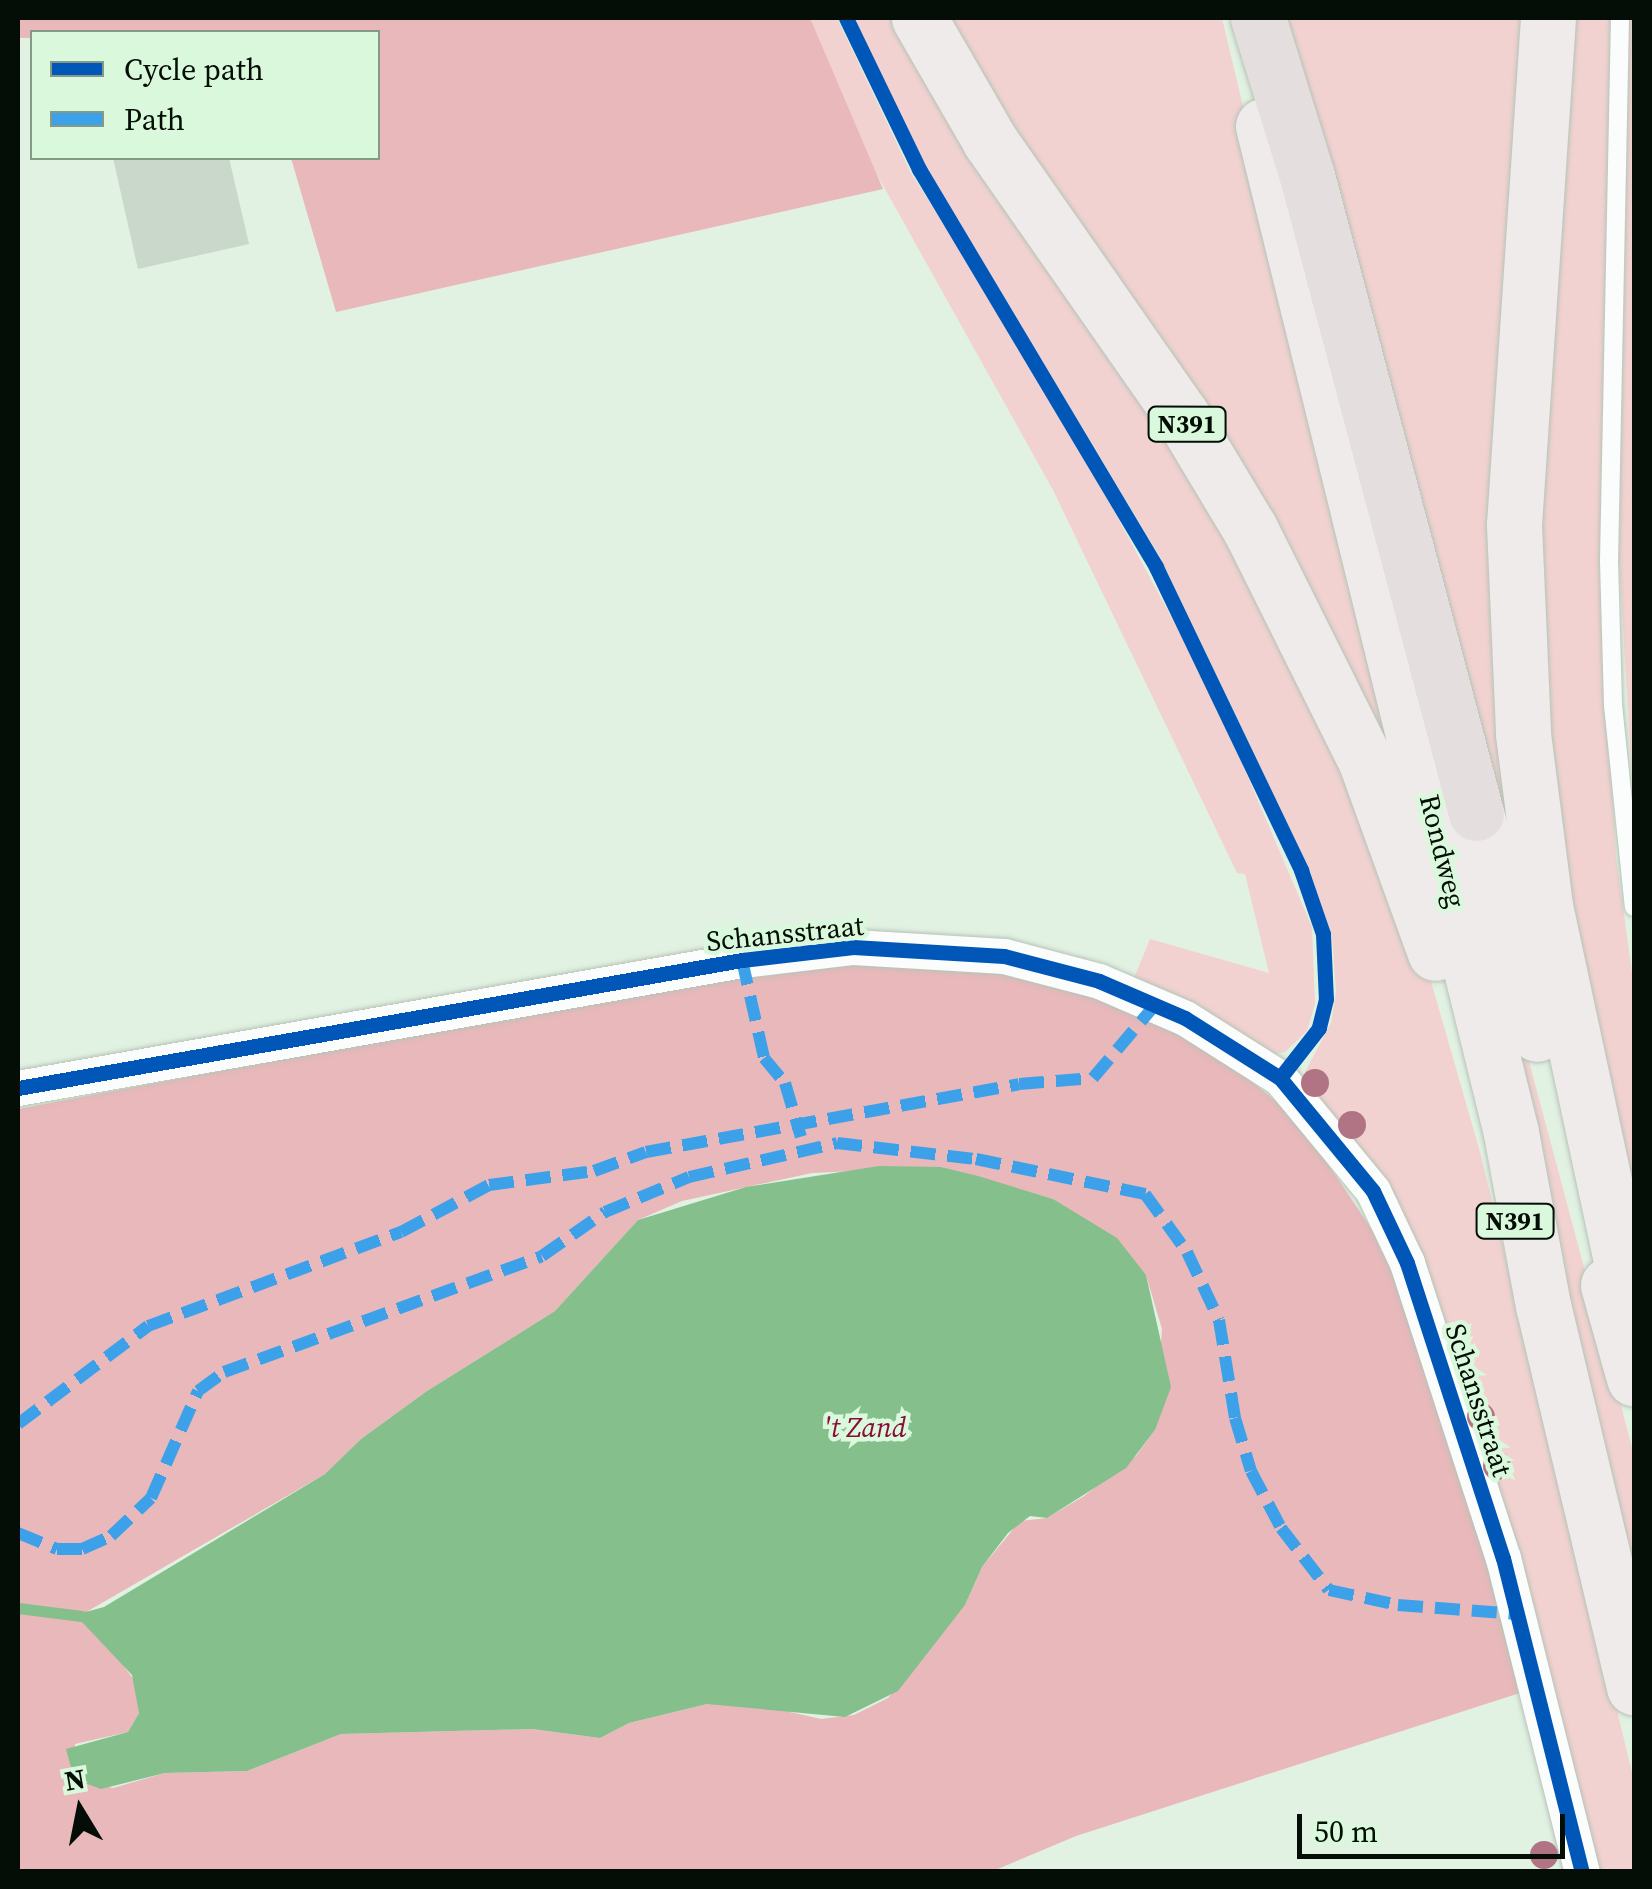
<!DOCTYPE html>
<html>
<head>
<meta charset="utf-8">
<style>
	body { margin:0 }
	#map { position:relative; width:1652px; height:1889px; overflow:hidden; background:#e1f1e2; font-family:"Source Serif 4",serif }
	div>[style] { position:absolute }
	.green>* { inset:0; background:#f2d2d1 }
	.forest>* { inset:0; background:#e8b8bb }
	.water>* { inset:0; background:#84bf8c }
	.stream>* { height:11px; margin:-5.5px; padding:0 5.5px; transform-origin:5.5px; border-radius:5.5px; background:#84bf8c }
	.building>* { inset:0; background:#cad7cb }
	.roads { filter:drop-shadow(0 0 2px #b6c3b7) drop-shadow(0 0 2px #b6c3b7) }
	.lane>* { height:18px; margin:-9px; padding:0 9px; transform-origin:9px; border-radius:9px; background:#fafdfb }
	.street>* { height:35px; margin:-17.5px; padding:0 17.5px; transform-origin:17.5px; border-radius:17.5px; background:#fafdfb }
	.primary>* { height:55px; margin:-27.5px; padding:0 27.5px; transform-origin:27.5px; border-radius:27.5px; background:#eeebea }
	.highway>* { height:55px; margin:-27.5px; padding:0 27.5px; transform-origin:27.5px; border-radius:27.5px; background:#e5dede }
	.quiet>* { height:12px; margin-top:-6px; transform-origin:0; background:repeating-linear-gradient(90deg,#3ca1e9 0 25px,transparent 0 37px) }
	.cycleway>* { height:15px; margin:-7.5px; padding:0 7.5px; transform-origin:7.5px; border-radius:7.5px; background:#0057b8 }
	.trees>* { width:28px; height:28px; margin:-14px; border-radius:50%; background:#b07484 }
	span { translate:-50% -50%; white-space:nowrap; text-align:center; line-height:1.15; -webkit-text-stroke:9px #daf8dc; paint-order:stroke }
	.shield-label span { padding:2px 8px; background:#daf8dc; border:2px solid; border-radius:8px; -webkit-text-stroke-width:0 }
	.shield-label { font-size:25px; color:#050e06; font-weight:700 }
	.street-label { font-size:28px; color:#050e06 }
	.park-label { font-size:28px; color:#880e38; font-style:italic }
	.frame { position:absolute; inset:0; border:20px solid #050e06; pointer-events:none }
	.legend { position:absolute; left:30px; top:30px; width:350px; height:130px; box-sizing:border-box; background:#daf8dc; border:2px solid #859a86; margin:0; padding:12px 18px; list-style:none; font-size:30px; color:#050e06 }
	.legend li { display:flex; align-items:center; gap:20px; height:50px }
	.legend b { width:50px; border:2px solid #859a86 }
	.north { position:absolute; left:30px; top:1759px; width:100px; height:100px; -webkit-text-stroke:8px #daf8dc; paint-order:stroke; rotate:350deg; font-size:28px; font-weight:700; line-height:40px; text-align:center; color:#050e06 }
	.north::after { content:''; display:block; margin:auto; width:35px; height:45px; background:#050e06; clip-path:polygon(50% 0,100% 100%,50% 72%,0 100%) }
	.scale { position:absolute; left:1297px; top:1814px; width:268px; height:45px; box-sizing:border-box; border:5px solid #050e06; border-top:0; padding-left:12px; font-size:30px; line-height:35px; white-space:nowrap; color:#050e06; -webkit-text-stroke:8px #daf8dc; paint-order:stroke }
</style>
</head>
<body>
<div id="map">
	<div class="green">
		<i style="clip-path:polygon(810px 18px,837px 18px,911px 173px,1049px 390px,1212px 693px,1312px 927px,1315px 1004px,1307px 1031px,1285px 1052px,1268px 1055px,1134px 978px,1150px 939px,1269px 973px,1245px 874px,1237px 873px,1053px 490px,856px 137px)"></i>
		<i style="clip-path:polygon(854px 18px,905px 18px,1223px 505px,1424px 957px,1480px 1152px,1634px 1780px,1634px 1871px,1597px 1871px,1499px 1494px,1308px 1090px,1305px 1072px,1331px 1023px,1336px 992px,1332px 937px,1310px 871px,1160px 557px,919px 156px)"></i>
		<i style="clip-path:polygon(932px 18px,1222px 18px,1432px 901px)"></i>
		<i style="clip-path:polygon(1276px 18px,1533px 18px,1547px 985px)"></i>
		<i style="clip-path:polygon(1560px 18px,1610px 18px,1611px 27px,1600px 557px,1616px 857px,1634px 987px,1634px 1251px,1556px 895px,1534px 358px)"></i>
		<i style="clip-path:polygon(1629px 18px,1634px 18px,1634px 813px,1619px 558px)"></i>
		<i style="clip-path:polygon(1378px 495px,1634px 1455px,1634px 1594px)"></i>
	</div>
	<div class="forest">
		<i style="clip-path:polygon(18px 18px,810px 18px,883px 189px,336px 312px,291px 158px,378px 158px,378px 32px,32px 32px,32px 38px,18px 38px)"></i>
		<i style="clip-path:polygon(evenodd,861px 958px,981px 967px,1089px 992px,1206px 1045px,1298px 1119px,1388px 1254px,1453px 1442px,1523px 1692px,1076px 1836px,993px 1871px,18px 1872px,18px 1109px,727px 976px,861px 958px,941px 1167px,1053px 1199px,1146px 1275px,1162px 1329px,1155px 1430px,1136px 1456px,1084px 1496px,1047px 1518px,1020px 1521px,982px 1567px,965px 1605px,888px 1698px,854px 1715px,821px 1719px,750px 1703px,707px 1704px,629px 1723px,600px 1738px,532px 1729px,341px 1734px,247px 1771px,165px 1773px,113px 1788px,74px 1779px,75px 1744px,128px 1732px,139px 1713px,137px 1684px,103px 1638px,85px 1625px,88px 1611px,325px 1474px,361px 1439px,427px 1391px,555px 1311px,638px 1220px,682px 1201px,812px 1173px,941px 1167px)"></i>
	</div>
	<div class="water">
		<i style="clip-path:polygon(879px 1166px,941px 1167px,978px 1176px,1053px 1199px,1117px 1238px,1146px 1275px,1171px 1387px,1155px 1430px,1126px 1468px,1047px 1518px,1030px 1516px,1008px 1533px,982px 1567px,965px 1605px,898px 1691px,845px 1717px,707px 1704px,629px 1723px,600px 1738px,532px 1729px,341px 1734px,247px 1771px,165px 1773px,101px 1789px,74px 1779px,66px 1749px,128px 1732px,139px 1713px,132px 1675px,82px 1622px,82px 1613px,104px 1607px,325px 1474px,361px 1439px,427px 1391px,555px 1311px,638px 1220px,746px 1187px)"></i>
	</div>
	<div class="stream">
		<i style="left:18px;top:1608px;width:64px;rotate:7.2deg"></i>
	</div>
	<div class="building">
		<i style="clip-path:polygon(113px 158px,229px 158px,249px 244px,138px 269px)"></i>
	</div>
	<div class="roads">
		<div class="lane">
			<i style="left:1620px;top:18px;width:543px;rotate:91.16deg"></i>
			<i style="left:1609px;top:561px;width:144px;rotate:88.4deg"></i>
			<i style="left:1613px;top:705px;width:203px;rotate:84.1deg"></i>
		</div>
		<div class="street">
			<i style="left:18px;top:1088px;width:735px;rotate:-10.03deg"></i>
			<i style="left:742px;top:960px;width:112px;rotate:-6.7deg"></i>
			<i style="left:853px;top:947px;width:151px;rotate:3.4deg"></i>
			<i style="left:1004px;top:956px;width:98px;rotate:14.7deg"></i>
			<i style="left:1099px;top:981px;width:94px;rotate:23.3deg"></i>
			<i style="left:1185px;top:1018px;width:112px;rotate:32.3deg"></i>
			<i style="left:1280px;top:1078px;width:146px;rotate:50.5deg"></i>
			<i style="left:1373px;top:1191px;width:80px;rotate:64.7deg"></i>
			<i style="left:1407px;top:1263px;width:310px;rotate:72deg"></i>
			<i style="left:1503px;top:1558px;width:324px;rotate:75.9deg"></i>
		</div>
		<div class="primary">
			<i style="left:919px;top:18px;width:142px;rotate:60deg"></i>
			<i style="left:990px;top:141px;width:335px;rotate:55.1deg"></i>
			<i style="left:1182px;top:416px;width:132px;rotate:59deg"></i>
			<i style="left:1250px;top:529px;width:260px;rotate:63.5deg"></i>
			<i style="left:1366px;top:762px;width:203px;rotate:70.1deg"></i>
			<i style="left:1548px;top:18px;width:508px;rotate:93.84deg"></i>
			<i style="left:1514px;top:525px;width:209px;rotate:87.5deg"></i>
			<i style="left:1523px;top:734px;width:173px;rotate:82.7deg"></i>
			<i style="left:1545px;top:906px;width:423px;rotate:77.9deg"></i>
			<i style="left:1263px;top:126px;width:1037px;rotate:76.16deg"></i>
			<i style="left:1511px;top:1133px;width:175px;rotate:79.5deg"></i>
			<i style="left:1543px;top:1305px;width:393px;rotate:76.6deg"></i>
			<i style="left:1476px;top:813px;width:229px;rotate:74.6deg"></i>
			<i style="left:1608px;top:1285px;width:97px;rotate:74.4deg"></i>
		</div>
		<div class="highway">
			<i style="left:1258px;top:18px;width:165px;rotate:72.8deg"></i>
			<i style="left:1307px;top:176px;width:659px;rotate:75.14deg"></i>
		</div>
	</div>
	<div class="quiet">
		<i style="left:742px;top:960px;width:100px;rotate:77.3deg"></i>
		<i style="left:764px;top:1058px;width:33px;rotate:50deg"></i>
		<i style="left:785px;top:1083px;width:56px;rotate:73.5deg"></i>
		<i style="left:18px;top:1424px;width:163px;rotate:-37deg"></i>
		<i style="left:148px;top:1326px;width:270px;rotate:-20.4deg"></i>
		<i style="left:401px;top:1232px;width:100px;rotate:-28.1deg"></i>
		<i style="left:489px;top:1185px;width:106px;rotate:-7.6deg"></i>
		<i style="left:594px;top:1171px;width:55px;rotate:-20.1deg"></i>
		<i style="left:646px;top:1152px;width:379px;rotate:-10.3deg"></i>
		<i style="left:1019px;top:1084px;width:74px;rotate:-4.6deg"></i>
		<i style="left:1093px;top:1078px;width:96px;rotate:-49.7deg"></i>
		<i style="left:18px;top:1533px;width:42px;rotate:22.3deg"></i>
		<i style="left:57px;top:1549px;width:25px"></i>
		<i style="left:82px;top:1549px;width:32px;rotate:-24deg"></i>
		<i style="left:111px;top:1536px;width:55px;rotate:-43.5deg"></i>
		<i style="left:151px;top:1498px;width:117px;rotate:-66.3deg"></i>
		<i style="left:198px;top:1391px;width:32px;rotate:-36deg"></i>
		<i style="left:224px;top:1372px;width:338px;rotate:-20deg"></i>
		<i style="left:542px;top:1256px;width:77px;rotate:-34.9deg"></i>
		<i style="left:605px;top:1212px;width:91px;rotate:-22.6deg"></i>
		<i style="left:689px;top:1177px;width:152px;rotate:-12.9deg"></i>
		<i style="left:837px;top:1143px;width:140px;rotate:6.6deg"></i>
		<i style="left:976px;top:1159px;width:173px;rotate:11.7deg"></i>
		<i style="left:1145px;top:1194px;width:72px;rotate:54.1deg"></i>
		<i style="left:1187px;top:1252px;width:75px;rotate:64.8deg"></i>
		<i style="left:1219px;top:1320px;width:99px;rotate:80.7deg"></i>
		<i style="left:1235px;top:1418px;width:55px;rotate:73.2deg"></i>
		<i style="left:1251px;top:1471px;width:64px;rotate:62.2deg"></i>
		<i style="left:1281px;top:1528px;width:78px;rotate:52.3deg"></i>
		<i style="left:1329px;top:1590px;width:71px;rotate:12.3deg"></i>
		<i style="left:1398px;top:1605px;width:120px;rotate:4.3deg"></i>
	</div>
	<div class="cycleway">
		<i style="left:846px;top:18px;width:168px;rotate:64.2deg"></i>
		<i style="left:919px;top:169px;width:463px;rotate:59.2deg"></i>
		<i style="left:1156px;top:567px;width:336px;rotate:64.4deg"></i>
		<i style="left:1301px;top:870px;width:68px;rotate:71deg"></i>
		<i style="left:1323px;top:934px;width:65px;rotate:87.4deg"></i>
		<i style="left:1326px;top:999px;width:30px;rotate:104deg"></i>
		<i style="left:1319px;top:1028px;width:63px;rotate:128deg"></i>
		<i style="left:18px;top:1088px;width:735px;rotate:-10.03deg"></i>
		<i style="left:742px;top:960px;width:112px;rotate:-6.7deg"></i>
		<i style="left:853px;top:947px;width:151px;rotate:3.4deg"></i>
		<i style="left:1004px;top:956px;width:98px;rotate:14.7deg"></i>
		<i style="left:1099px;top:981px;width:94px;rotate:23.3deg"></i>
		<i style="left:1185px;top:1018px;width:112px;rotate:32.3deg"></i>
		<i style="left:1280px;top:1078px;width:146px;rotate:50.5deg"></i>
		<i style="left:1373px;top:1191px;width:80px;rotate:64.7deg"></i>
		<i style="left:1407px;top:1263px;width:310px;rotate:72deg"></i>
		<i style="left:1503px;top:1558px;width:324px;rotate:75.9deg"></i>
	</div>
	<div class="trees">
		<i style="left:1315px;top:1083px"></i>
		<i style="left:1352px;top:1125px"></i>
		<i style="left:1481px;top:1417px"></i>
		<i style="left:1497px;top:1466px"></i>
		<i style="left:1544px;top:1855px"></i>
	</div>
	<div class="shield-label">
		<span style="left:1187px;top:424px">N391</span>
		<span style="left:1515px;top:1221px">N391</span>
	</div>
	<div class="street-label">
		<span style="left:1443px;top:851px;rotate:76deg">Rondweg</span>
		<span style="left:785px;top:933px;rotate:-6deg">Schansstraat</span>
		<span style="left:1479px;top:1400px;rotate:72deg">Schansstraat</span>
	</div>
	<div class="park-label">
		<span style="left:865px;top:1427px">'t Zand</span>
	</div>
	<div class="frame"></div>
	<ul class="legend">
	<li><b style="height:12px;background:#0057b8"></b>Cycle path</li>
	<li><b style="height:12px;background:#3ca1e9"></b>Path</li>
	</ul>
	<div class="north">N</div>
	<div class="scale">50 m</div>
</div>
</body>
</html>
